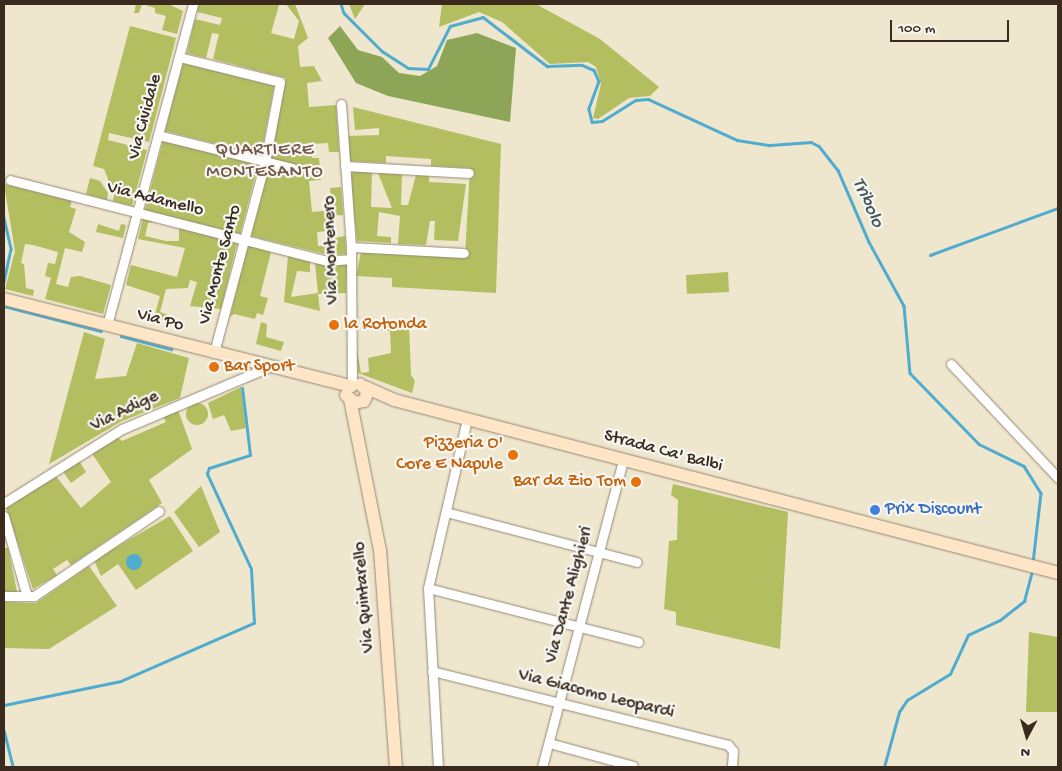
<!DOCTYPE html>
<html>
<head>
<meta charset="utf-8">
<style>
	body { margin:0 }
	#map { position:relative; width:1062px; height:771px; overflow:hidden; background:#efe6ce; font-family:"Gochi Hand",sans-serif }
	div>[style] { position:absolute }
	.green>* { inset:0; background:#b2be60 }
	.round { border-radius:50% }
	.forest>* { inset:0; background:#8da556 }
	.water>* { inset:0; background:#50acce }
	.stream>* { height:2.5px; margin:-1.25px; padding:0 1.25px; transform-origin:1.25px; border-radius:1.25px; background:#50acce }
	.roads { filter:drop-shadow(0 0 1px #958876) drop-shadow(0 0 1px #958876) }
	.street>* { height:9px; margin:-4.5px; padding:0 4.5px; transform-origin:4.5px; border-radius:4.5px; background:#fff }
	.secondary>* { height:12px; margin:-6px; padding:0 6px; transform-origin:6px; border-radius:6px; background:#fee5c5 }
	.dots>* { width:14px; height:14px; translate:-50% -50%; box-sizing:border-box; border:2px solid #f6f6f2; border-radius:50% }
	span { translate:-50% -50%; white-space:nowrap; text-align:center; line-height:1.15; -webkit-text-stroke:4.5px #f6f6f2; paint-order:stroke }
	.street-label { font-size:18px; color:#3b2a1e }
	.food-label { font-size:18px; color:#c56008 }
	.left { translate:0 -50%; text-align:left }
	.right { translate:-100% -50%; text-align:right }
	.shop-label { font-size:18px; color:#366cbe }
	.neighbourhood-label { font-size:19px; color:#75574a; letter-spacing:1px }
	.water-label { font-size:19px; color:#42585c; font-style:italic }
	.frame { position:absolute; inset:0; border:5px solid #3b2a1e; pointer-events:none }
	.north { position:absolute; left:1002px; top:711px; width:50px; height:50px; -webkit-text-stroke:4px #f6f6f2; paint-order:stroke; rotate:186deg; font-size:14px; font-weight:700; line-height:20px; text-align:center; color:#3b2a1e }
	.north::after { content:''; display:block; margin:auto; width:18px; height:22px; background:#3b2a1e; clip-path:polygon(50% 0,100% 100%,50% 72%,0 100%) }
	.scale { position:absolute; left:890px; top:20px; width:119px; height:22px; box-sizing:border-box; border:2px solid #3b2a1e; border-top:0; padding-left:6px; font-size:15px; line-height:18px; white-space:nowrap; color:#3b2a1e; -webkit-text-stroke:4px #f6f6f2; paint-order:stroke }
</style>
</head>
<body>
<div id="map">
	<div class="green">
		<i style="clip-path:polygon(136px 4px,168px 4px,183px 11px,177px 34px,162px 30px,166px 16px,155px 13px,155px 8px,142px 4px,139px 13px,134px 13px)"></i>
		<i style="clip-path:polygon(199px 4px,279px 5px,271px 33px,294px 39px,299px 21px,286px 4px,295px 4px,308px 38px,298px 46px,300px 67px,314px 66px,322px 81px,307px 83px,309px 107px,336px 105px,339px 152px,329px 152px,328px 143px,311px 144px,312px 158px,319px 158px,321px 180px,309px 181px,312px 212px,332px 210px,330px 188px,341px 187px,343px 215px,326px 216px,327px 231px,317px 232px,318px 246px,335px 245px,335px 238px,345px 236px,346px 254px,329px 255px,251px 236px,269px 168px,290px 173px,293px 164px,271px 159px,286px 78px,213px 59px,219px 34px,212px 33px,206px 58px,187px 53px,195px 19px,220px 25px,222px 18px,197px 12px)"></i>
		<i style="clip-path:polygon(349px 4px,365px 4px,355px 19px)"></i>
		<i style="clip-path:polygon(442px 4px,536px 4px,600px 39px,659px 87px,650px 96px,629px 98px,598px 119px,593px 118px,601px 84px,596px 67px,588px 62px,550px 64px,502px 22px,479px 12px,439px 27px)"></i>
		<i style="clip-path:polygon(130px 26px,176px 38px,149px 142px,109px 133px,108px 140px,147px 150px,132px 206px,113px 201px,116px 186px,110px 184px,104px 169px,93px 166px)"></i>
		<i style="clip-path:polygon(183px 63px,274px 86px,261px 155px,165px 131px)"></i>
		<i style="clip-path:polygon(353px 107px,501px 144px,496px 293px,392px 287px,392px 278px,356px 276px,361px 252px,465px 256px,470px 168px,431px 166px,431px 159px,386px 156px,386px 163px,349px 161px,348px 136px,379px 135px,379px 128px,355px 130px)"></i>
		<i style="clip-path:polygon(163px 141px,258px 165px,240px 234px,145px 210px)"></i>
		<i style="clip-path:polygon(354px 171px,372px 172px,371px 207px,392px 208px,378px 173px,402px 174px,401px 205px,408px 205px,416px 175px,429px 175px,429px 182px,466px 184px,458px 241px,434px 240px,435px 221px,430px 221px,426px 245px,398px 244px,400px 216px,379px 212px,377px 236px,391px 237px,391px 243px,357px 241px,350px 176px)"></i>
		<i style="clip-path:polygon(90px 178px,100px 181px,108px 193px,107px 200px,86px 194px)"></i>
		<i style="clip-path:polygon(4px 184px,72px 201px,70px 207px,76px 209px,69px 232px,85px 242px,82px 252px,65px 248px,56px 284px,68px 287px,71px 277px,80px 276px,111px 285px,103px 314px,45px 299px,51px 278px,45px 276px,48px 263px,55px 264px,58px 252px,33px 245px,25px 244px,21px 263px,24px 264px,26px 288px,34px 290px,33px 296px,5px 289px,15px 251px)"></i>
		<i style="clip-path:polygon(143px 219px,154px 222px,148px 223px,145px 236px,166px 241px,179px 241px,179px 228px,237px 243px,221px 309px,190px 306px,197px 282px,190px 280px,188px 288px,166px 289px,160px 312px,168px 315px,166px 321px,154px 318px,160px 296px,126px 285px,131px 265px,177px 277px,185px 248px,138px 239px)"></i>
		<i style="clip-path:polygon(98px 224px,119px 231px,121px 224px,126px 225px,123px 238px,96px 232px)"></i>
		<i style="clip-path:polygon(248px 245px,271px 252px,260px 296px,268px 298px,263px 315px,257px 313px,255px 319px,234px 314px,230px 317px)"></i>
		<i style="clip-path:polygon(288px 256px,310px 262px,310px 272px,297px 271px,291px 297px,318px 293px,315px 263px,347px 265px,346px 293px,318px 294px,320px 311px,284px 302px)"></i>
		<i style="clip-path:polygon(728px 272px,729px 292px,687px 294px,686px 275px)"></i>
		<i style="clip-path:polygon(261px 322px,267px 324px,266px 337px,284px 342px,281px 351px,256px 344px)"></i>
		<i style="clip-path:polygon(409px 326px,411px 375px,415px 381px,412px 393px,358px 373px,356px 345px,361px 373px,369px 372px,368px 358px,391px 353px,390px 331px,376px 329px)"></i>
		<i style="clip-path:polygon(84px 332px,105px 339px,95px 379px,126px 376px,137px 343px,189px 358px,180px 398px,122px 421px,49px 464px)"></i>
		<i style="clip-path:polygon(241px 387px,246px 428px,231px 431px,224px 415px,213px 419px,208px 403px)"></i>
		<i class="round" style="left:186px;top:403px;width:22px;height:22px"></i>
		<i style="clip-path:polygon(178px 410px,192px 449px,149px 480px,162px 503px,71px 565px,67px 560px,53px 569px,57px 575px,33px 589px,6px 508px,55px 475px,81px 508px,111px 482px,91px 452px,117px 437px,122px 441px,166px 422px,163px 416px)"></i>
		<i style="clip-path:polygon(78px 459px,86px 472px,71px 483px,62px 470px)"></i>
		<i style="clip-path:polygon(673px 484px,788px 512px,780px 649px,676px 625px,676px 612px,664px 609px,669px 541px,677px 540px,678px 500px,671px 495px)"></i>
		<i style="clip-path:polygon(201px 486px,220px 532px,199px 547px,174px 512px)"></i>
		<i style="clip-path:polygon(170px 516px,193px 551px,136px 590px,118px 564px,101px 576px,94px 560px)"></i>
		<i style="clip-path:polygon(4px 548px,8px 548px,17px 592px,4px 592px)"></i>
		<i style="clip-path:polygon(89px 566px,117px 606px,49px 649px,4px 648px,4px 602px,36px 603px)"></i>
		<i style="clip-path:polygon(1029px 632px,1058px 637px,1058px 712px,1026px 712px)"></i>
	</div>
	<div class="forest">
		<i style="clip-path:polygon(340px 26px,358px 50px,382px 57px,399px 73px,420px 76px,437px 66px,447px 40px,477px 33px,516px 48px,510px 122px,388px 96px,356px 83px,328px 38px)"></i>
	</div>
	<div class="water">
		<i class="round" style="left:126px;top:554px;width:16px;height:16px"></i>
	</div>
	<div class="stream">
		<i style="left:341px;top:4px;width:9px;rotate:72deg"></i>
		<i style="left:344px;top:13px;width:54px;rotate:45deg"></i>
		<i style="left:382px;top:51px;width:31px;rotate:33deg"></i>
		<i style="left:408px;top:68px;width:20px;rotate:3deg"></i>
		<i style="left:428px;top:69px;width:48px;rotate:-62.9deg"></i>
		<i style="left:450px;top:26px;width:34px;rotate:-15deg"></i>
		<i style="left:483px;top:17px;width:81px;rotate:37.4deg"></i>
		<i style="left:547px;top:66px;width:35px;rotate:-2deg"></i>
		<i style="left:582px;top:65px;width:13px;rotate:23deg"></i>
		<i style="left:594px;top:70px;width:12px;rotate:66deg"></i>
		<i style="left:599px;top:81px;width:30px;rotate:110deg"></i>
		<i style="left:589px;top:109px;width:13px;rotate:77deg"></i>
		<i style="left:592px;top:122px;width:10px;rotate:-6deg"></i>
		<i style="left:602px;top:121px;width:40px;rotate:-32deg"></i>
		<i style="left:636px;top:100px;width:12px;rotate:-5deg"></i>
		<i style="left:648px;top:99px;width:98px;rotate:24.7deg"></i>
		<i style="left:737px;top:140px;width:33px;rotate:9deg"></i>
		<i style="left:770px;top:145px;width:41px;rotate:-4.2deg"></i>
		<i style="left:811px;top:142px;width:9px;rotate:27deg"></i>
		<i style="left:819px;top:146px;width:31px;rotate:52deg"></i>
		<i style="left:838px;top:170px;width:78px;rotate:66.7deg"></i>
		<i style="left:869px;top:242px;width:73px;rotate:61.3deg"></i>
		<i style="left:904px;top:306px;width:67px;rotate:84.9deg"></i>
		<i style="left:910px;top:373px;width:99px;rotate:45.8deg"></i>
		<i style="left:979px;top:444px;width:50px;rotate:26.1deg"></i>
		<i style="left:1024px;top:466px;width:32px;rotate:58deg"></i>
		<i style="left:1041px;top:493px;width:70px;rotate:96.5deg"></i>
		<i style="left:4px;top:218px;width:32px;rotate:77deg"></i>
		<i style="left:11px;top:249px;width:34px;rotate:102deg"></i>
		<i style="left:930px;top:255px;width:136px;rotate:-20.2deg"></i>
		<i style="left:4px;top:306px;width:100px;rotate:14.5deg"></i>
		<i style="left:121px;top:336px;width:52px;rotate:14.6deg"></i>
		<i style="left:4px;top:705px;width:119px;rotate:-11.6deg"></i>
		<i style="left:121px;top:681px;width:145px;rotate:-23.6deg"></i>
		<i style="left:254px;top:623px;width:54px;rotate:-93.2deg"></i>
		<i style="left:251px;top:569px;width:105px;rotate:-114.9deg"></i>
		<i style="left:207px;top:474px;width:6px;rotate:-72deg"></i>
		<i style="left:209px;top:468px;width:43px;rotate:-17.6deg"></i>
		<i style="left:250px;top:455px;width:67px;rotate:-96.8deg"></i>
		<i style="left:4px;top:730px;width:38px;rotate:76deg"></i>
		<i style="left:884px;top:767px;width:57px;rotate:-74.7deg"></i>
		<i style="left:899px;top:712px;width:14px;rotate:-56deg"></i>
		<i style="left:907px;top:700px;width:50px;rotate:-31.2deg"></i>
		<i style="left:950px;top:674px;width:43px;rotate:-65.2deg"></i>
		<i style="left:968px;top:635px;width:35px;rotate:-25deg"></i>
		<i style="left:1000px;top:620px;width:31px;rotate:-38deg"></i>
		<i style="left:1024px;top:601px;width:31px;rotate:-75deg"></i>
	</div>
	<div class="roads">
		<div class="street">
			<i style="left:179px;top:57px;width:104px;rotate:13.9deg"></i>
			<i style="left:280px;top:82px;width:81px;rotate:100.6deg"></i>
			<i style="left:265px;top:162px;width:198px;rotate:105deg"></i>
			<i style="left:341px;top:104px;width:143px;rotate:86deg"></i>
			<i style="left:351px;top:247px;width:138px;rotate:89.6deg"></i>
			<i style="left:158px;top:135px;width:138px;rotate:13.8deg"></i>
			<i style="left:345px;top:166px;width:124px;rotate:3.2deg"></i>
			<i style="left:10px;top:180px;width:327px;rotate:14.3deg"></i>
			<i style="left:327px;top:261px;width:24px;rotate:-5deg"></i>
			<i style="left:351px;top:247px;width:113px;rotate:3deg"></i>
			<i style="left:107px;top:325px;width:332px;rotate:-75deg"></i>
			<i style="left:951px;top:364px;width:156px;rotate:46.8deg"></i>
			<i style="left:4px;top:503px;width:139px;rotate:-32.1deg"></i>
			<i style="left:122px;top:429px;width:160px;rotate:-22.9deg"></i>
			<i style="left:446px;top:512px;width:197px;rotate:14.7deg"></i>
			<i style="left:4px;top:516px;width:83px;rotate:74deg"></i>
			<i style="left:428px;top:588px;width:217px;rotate:14.4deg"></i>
			<i style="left:4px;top:596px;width:30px"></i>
			<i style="left:34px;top:596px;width:151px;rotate:-34.2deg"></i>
			<i style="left:432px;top:671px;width:305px;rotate:14deg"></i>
			<i style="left:728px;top:745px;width:8px;rotate:50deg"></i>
			<i style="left:733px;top:751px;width:16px;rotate:94deg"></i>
			<i style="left:549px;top:743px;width:87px;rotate:15.3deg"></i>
			<i style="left:438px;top:767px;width:179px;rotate:-93.2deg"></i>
			<i style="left:428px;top:588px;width:173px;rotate:-77deg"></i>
			<i style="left:542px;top:767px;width:318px;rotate:-75.2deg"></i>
		</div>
		<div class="secondary">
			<i style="left:4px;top:299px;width:358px;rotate:14.1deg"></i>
			<i style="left:365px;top:387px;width:32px;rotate:24deg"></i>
			<i style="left:394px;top:400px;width:686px;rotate:14.6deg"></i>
			<i style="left:346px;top:395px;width:12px;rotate:42deg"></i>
			<i style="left:355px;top:403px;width:9px;rotate:-13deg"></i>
			<i style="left:364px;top:401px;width:10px;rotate:-66deg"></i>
			<i style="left:368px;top:392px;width:11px;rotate:-135deg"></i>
			<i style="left:350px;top:399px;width:154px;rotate:78.8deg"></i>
			<i style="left:380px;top:550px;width:218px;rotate:85.8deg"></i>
		</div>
	</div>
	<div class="dots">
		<i style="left:334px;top:325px;background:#e8710a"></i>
		<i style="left:214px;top:367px;background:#e8710a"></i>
		<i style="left:513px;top:455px;background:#e8710a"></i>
		<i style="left:636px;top:482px;background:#e8710a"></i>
		<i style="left:875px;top:510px;background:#3f7fe0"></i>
	</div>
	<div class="street-label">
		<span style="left:146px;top:117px;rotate:-75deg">Via Cividale</span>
		<span style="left:155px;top:200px;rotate:14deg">Via Adamello</span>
		<span style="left:332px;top:250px;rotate:-92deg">Via Montenero</span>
		<span style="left:221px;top:265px;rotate:-75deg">Via Monte Santo</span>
		<span style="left:160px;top:321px;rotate:15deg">Via Po</span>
		<span style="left:125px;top:412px;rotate:-26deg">Via Adige</span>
		<span style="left:663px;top:452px;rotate:15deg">Strada Ca' Balbi</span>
		<span style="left:570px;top:595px;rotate:-75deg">Via Dante Alighieri</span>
		<span style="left:365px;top:597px;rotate:-95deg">Via Quintarello</span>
		<span style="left:596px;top:695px;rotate:14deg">Via Giacomo Leopardi</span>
	</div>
	<div class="food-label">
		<span class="left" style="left:344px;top:325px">la Rotonda</span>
		<span class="left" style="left:224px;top:367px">Bar Sport</span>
		<span class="right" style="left:503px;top:455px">Pizzeria O'<br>Core E Napule</span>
		<span class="right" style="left:626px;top:482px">Bar da Zio Tom</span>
	</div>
	<div class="shop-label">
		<span class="left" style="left:885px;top:510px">Prix Discount</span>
	</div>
	<div class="neighbourhood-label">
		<span style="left:265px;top:162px">QUARTIERE<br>MONTESANTO</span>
	</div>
	<div class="water-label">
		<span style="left:867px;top:203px;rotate:66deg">Tribolo</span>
	</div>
	<div class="frame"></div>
	<div class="north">N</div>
	<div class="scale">100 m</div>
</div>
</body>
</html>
